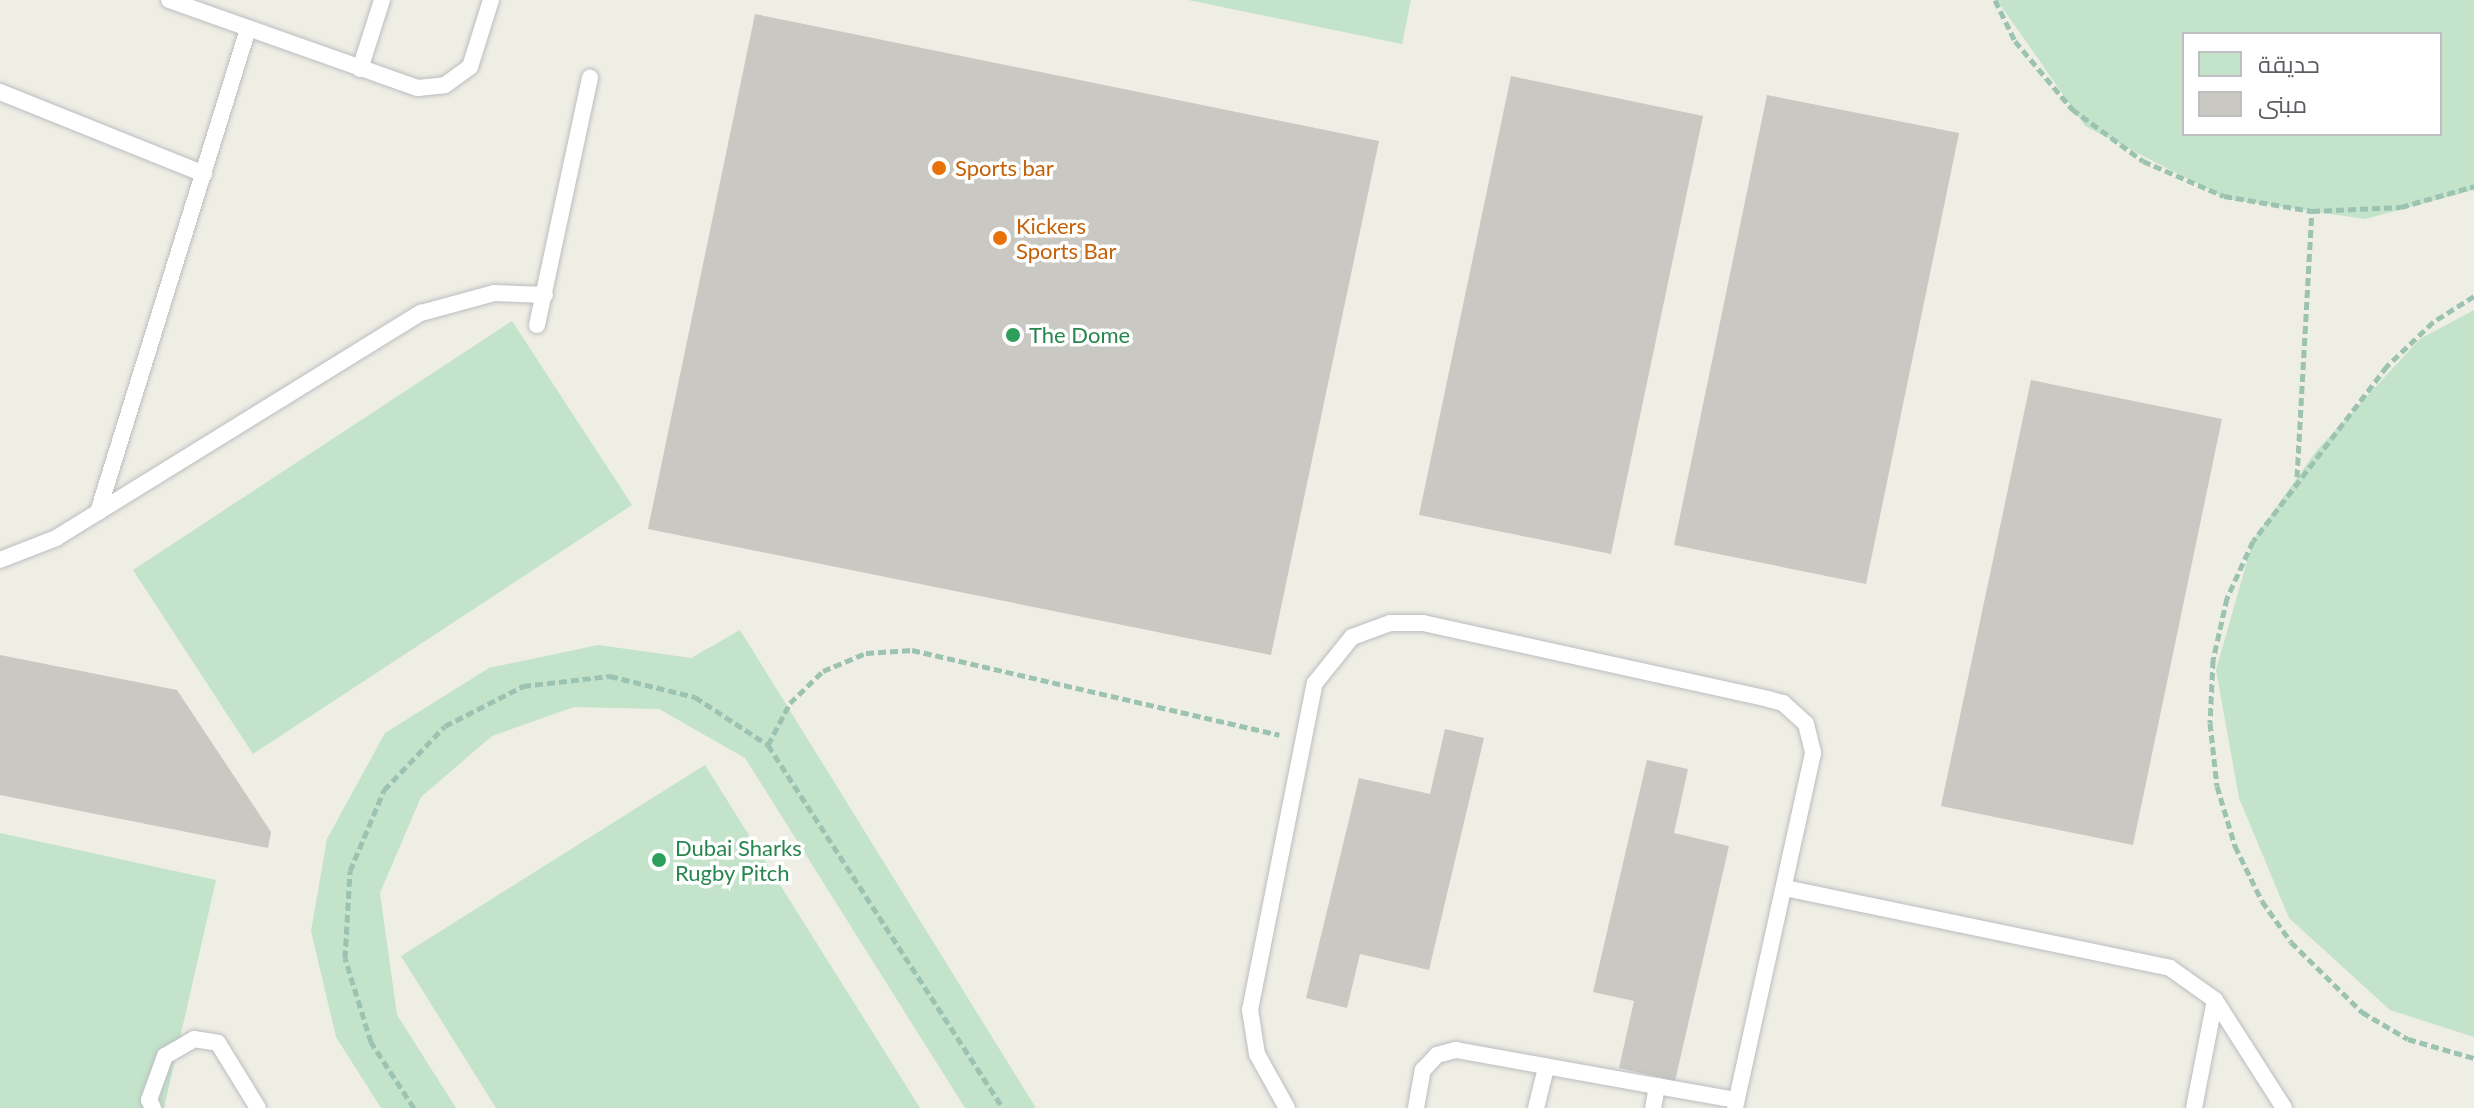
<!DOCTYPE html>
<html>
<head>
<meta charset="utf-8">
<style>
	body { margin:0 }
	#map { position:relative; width:2474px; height:1108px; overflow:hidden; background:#eeeee4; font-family:Lato,Cairo,sans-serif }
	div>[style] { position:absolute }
	.green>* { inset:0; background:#c3e3ca }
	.building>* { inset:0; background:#c9c8c2 }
	.path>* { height:5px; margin-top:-2.5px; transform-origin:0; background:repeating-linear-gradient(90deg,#9cc3b1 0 8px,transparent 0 12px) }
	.roads { filter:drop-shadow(0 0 2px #bcbcc2) drop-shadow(0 0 2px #bcbcc2) }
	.service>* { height:16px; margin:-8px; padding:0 8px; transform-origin:8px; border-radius:8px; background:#fff }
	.dots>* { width:22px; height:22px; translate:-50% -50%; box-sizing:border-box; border:4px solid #fff; border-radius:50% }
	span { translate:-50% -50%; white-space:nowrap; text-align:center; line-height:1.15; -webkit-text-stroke:7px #fff; paint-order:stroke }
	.food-label { font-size:22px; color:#c56008 }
	.left { translate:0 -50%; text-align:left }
	.leisure-label { font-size:22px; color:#27864d }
	.legend { position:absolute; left:2182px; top:32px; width:260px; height:104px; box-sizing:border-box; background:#fff; border:2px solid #bebfc1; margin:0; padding:10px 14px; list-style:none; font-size:24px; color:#5c5e64 }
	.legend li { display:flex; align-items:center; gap:16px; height:40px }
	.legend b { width:40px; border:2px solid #bebfc1 }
</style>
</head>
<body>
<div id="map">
	<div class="green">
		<i style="clip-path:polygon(1188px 0,1411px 0,1402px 44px)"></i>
		<i style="clip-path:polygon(evenodd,1997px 0,2474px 0,2474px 190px,2365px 219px,2227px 199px,2085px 126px,1997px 0,2184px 34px,2440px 34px,2440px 134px,2184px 134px,2184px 34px)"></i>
		<i style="clip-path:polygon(2474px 310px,2474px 1037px,2390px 1010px,2289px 918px,2239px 798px,2216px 670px,2253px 540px,2317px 450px,2420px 339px)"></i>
		<i style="clip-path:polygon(512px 321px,632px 505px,253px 754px,133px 570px)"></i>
		<i style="clip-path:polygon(740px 630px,1036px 1108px,965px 1108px,745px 758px,659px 709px,574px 707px,492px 736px,421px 797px,380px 893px,397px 1015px,456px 1108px,381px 1108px,336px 1037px,311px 931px,327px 839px,385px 733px,489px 668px,598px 645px,691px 658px)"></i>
		<i style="clip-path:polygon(705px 765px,920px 1108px,496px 1108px,401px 956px)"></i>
		<i style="clip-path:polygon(0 833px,216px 880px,164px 1108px,0 1108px)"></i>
	</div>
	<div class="building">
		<i style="clip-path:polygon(755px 14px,1379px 141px,1271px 655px,648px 529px)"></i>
		<i style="clip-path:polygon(1511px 76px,1703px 116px,1611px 554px,1419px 515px)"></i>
		<i style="clip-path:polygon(1767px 95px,1959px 133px,1866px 584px,1674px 545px)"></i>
		<i style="clip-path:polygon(2031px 380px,2222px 419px,2133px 845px,1941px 806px)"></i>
		<i style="clip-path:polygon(0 655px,177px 690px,271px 832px,268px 848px,0 795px)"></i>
		<i style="clip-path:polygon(1445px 729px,1484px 738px,1429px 970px,1360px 954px,1347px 1008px,1306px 998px,1359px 778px,1430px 794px)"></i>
		<i style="clip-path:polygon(1647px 760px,1688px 769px,1674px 833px,1729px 846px,1675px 1081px,1619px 1068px,1634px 1001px,1593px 992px)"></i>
	</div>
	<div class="path">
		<i style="left:1995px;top:0;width:46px;rotate:64deg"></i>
		<i style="left:2015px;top:41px;width:89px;rotate:50deg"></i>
		<i style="left:2072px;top:109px;width:88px;rotate:36.2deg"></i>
		<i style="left:2143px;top:161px;width:88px;rotate:23.4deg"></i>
		<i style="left:2224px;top:196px;width:89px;rotate:9.7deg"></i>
		<i style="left:2312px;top:211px;width:89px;rotate:-2.6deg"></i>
		<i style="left:2401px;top:207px;width:76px;rotate:-16deg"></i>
		<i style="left:2474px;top:296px;width:49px;rotate:147.6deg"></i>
		<i style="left:2433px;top:322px;width:64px;rotate:136.3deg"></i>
		<i style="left:2387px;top:366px;width:220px;rotate:127.4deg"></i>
		<i style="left:2253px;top:541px;width:63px;rotate:114.5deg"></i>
		<i style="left:2227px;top:598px;width:64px;rotate:102.7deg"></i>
		<i style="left:2213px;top:660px;width:63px;rotate:92.7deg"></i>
		<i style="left:2210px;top:723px;width:63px;rotate:83.7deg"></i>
		<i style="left:2217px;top:786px;width:63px;rotate:73.3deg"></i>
		<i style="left:2235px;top:846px;width:61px;rotate:63.9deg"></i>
		<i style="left:2262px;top:901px;width:50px;rotate:54.7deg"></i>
		<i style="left:2291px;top:942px;width:100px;rotate:44.6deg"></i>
		<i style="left:2362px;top:1012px;width:53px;rotate:30.4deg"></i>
		<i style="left:2408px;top:1039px;width:69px;rotate:16.1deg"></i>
		<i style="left:2297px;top:477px;width:266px;rotate:-86.8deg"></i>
		<i style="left:768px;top:745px;width:47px;rotate:-62.4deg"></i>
		<i style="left:790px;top:703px;width:46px;rotate:-44.1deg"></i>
		<i style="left:823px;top:671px;width:47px;rotate:-22.7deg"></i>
		<i style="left:866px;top:653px;width:46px;rotate:-3.7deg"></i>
		<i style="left:912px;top:650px;width:377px;rotate:13deg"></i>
		<i style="left:414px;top:1108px;width:79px;rotate:-123.1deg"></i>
		<i style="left:371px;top:1042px;width:88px;rotate:-107.2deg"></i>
		<i style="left:345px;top:958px;width:87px;rotate:-86.7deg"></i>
		<i style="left:350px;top:871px;width:88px;rotate:-67.2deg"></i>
		<i style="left:384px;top:790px;width:88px;rotate:-46.4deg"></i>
		<i style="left:445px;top:726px;width:88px;rotate:-27.1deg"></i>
		<i style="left:523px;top:686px;width:88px;rotate:-6.6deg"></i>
		<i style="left:610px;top:676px;width:88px;rotate:13.9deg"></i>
		<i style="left:695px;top:697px;width:87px;rotate:33.3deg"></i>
		<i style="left:768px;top:745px;width:432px;rotate:57.1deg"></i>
	</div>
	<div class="roads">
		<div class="service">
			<i style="left:169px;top:0;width:264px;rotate:19.5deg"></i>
			<i style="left:418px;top:88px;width:27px;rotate:-6deg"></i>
			<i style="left:445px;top:85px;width:31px;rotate:-36deg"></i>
			<i style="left:470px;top:67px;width:70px;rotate:-72.6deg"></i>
			<i style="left:360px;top:69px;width:72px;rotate:-72.3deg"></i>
			<i style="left:0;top:92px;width:220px;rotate:21.9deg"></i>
			<i style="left:537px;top:325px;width:253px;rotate:-77.9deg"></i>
			<i style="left:98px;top:512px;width:506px;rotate:-72.75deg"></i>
			<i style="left:0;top:560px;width:60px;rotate:-21.4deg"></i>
			<i style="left:56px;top:538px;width:429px;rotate:-31.7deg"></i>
			<i style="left:421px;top:313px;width:76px;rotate:-15.3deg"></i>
			<i style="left:494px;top:293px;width:51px;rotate:2.2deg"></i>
			<i style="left:1785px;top:888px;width:393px;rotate:11.7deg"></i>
			<i style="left:2170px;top:968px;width:55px;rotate:35.4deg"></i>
			<i style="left:2215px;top:1000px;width:128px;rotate:57.4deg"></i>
			<i style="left:1657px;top:1086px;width:80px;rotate:10deg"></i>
			<i style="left:153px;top:1108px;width:9px;rotate:-117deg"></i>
			<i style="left:149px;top:1100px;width:47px;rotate:-70deg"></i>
			<i style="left:165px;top:1056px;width:34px;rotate:-30deg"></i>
			<i style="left:194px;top:1039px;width:24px;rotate:9deg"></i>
			<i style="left:218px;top:1043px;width:76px;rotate:58.4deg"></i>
			<i style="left:1287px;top:1108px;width:62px;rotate:-119.1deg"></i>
			<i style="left:1257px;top:1054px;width:45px;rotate:-99deg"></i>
			<i style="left:1250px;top:1010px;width:333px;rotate:-78.8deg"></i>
			<i style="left:1315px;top:683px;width:59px;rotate:-51.2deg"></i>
			<i style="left:1352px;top:637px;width:40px;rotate:-20.2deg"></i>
			<i style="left:1390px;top:623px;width:33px"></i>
			<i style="left:1423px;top:623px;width:353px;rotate:12.4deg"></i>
			<i style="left:1768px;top:699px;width:16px;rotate:15deg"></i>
			<i style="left:1783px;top:703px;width:31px;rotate:42deg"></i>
			<i style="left:1806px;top:724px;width:30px;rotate:76deg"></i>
			<i style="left:1813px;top:753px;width:363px;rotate:102.4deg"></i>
			<i style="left:1416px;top:1108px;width:39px;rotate:-80deg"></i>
			<i style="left:1423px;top:1070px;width:21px;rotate:-47deg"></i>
			<i style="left:1437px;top:1055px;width:20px;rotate:-15deg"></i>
			<i style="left:1456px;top:1050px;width:204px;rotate:10.2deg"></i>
			<i style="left:1657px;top:1086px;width:22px;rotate:100deg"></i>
			<i style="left:1536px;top:1108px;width:41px;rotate:-76deg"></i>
			<i style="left:2194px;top:1108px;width:110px;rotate:-79deg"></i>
		</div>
	</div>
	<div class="dots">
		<i style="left:939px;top:168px;background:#e8710a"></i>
		<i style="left:1000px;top:238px;background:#e8710a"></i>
		<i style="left:1013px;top:335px;background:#2e9e5b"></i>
		<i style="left:659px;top:860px;background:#2e9e5b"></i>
	</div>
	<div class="food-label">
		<span class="left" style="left:955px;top:168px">Sports bar</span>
		<span class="left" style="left:1016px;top:238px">Kickers<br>Sports Bar</span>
	</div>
	<div class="leisure-label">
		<span class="left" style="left:1029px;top:335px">The Dome</span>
		<span class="left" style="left:675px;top:860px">Dubai Sharks<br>Rugby Pitch</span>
	</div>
	<ul class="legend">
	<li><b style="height:22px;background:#c3e3ca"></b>حديقة</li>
	<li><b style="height:22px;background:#c9c8c2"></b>مبنى</li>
	</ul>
</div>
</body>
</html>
